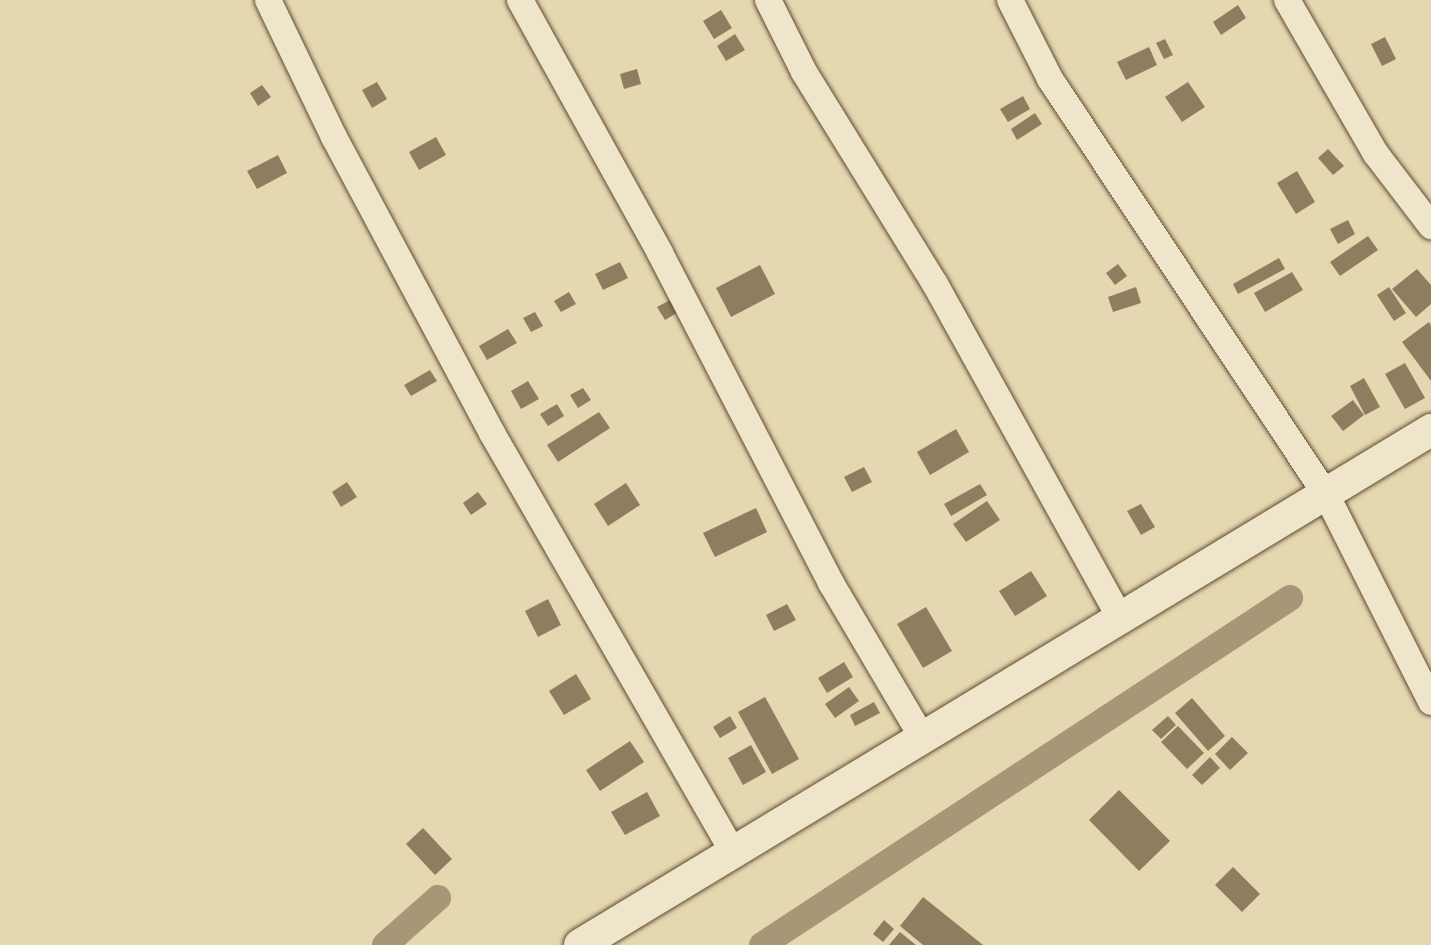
<!DOCTYPE html>
<html>
<head>
<meta charset="utf-8">
<style>
	body { margin:0 }
	#map { position:relative; width:1431px; height:945px; overflow:hidden; background:#e5d7af; font-family:"IM FELL English",serif }
	div>[style] { position:absolute }
	.canal>* { height:26px; margin:-13px; padding:0 13px; transform-origin:13px; border-radius:13px; background:#a89776 }
	.building>* { inset:0; background:#8f7d5f }
	.roads { filter:drop-shadow(0 0 2px #5f4b32) drop-shadow(0 0 2px #5f4b32) }
	.minor>* { height:26px; margin:-13px; padding:0 13px; transform-origin:13px; border-radius:13px; background:#eee5cb }
	.tertiary>* { height:32px; margin:-16px; padding:0 16px; transform-origin:16px; border-radius:16px; background:#eee5cb }
	span { translate:-50% -50%; white-space:nowrap; text-align:center; line-height:1.15; -webkit-text-stroke:6px #eee5cb; paint-order:stroke }
</style>
</head>
<body>
<div id="map">
	<div class="canal">
		<i style="left:385px;top:945px;width:71px;rotate:-41.6deg"></i>
		<i style="left:762px;top:945px;width:632px;rotate:-33.31deg"></i>
	</div>
	<div class="building">
		<i style="clip-path:polygon(1238px 5px,1246px 18px,1221px 35px,1213px 22px)"></i>
		<i style="clip-path:polygon(721px 10px,732px 28px,714px 39px,703px 21px)"></i>
		<i style="clip-path:polygon(735px 34px,745px 50px,726px 61px,717px 46px)"></i>
		<i style="clip-path:polygon(1385px 37px,1396px 59px,1382px 66px,1371px 44px)"></i>
		<i style="clip-path:polygon(1165px 39px,1173px 55px,1164px 59px,1156px 43px)"></i>
		<i style="clip-path:polygon(1149px 47px,1157px 65px,1126px 80px,1117px 62px)"></i>
		<i style="clip-path:polygon(637px 69px,641px 84px,624px 89px,620px 74px)"></i>
		<i style="clip-path:polygon(377px 82px,387px 99px,372px 108px,362px 90px)"></i>
		<i style="clip-path:polygon(1188px 82px,1205px 107px,1182px 122px,1165px 97px)"></i>
		<i style="clip-path:polygon(262px 85px,271px 97px,258px 106px,250px 93px)"></i>
		<i style="clip-path:polygon(1023px 96px,1030px 109px,1008px 122px,1000px 109px)"></i>
		<i style="clip-path:polygon(1035px 113px,1042px 124px,1017px 140px,1011px 129px)"></i>
		<i style="clip-path:polygon(436px 137px,446px 155px,419px 170px,409px 152px)"></i>
		<i style="clip-path:polygon(1328px 149px,1344px 166px,1333px 175px,1318px 158px)"></i>
		<i style="clip-path:polygon(278px 155px,287px 173px,257px 189px,247px 171px)"></i>
		<i style="clip-path:polygon(1297px 171px,1315px 202px,1296px 214px,1277px 183px)"></i>
		<i style="clip-path:polygon(1348px 220px,1355px 234px,1338px 244px,1330px 229px)"></i>
		<i style="clip-path:polygon(1368px 236px,1378px 250px,1340px 276px,1330px 262px)"></i>
		<i style="clip-path:polygon(1279px 258px,1285px 269px,1238px 294px,1233px 284px)"></i>
		<i style="clip-path:polygon(620px 262px,628px 278px,603px 290px,595px 274px)"></i>
		<i style="clip-path:polygon(1118px 264px,1127px 276px,1115px 285px,1106px 273px)"></i>
		<i style="clip-path:polygon(760px 265px,775px 294px,731px 317px,716px 288px)"></i>
		<i style="clip-path:polygon(1417px 269px,1431px 285px,1431px 304px,1416px 317px,1392px 289px)"></i>
		<i style="clip-path:polygon(1292px 272px,1303px 290px,1265px 312px,1254px 293px)"></i>
		<i style="clip-path:polygon(1136px 287px,1141px 303px,1113px 312px,1108px 297px)"></i>
		<i style="clip-path:polygon(1389px 287px,1406px 313px,1394px 321px,1377px 295px)"></i>
		<i style="clip-path:polygon(569px 292px,576px 304px,561px 312px,554px 301px)"></i>
		<i style="clip-path:polygon(672px 299px,680px 311px,665px 320px,657px 307px)"></i>
		<i style="clip-path:polygon(535px 312px,543px 326px,531px 332px,523px 318px)"></i>
		<i style="clip-path:polygon(1429px 322px,1431px 326px,1431px 381px,1402px 342px)"></i>
		<i style="clip-path:polygon(508px 329px,517px 343px,487px 360px,479px 346px)"></i>
		<i style="clip-path:polygon(1405px 363px,1425px 398px,1405px 409px,1385px 374px)"></i>
		<i style="clip-path:polygon(430px 370px,437px 381px,411px 396px,404px 385px)"></i>
		<i style="clip-path:polygon(1364px 378px,1380px 407px,1365px 415px,1350px 386px)"></i>
		<i style="clip-path:polygon(528px 381px,539px 399px,521px 409px,511px 391px)"></i>
		<i style="clip-path:polygon(583px 388px,591px 400px,578px 408px,570px 395px)"></i>
		<i style="clip-path:polygon(1353px 400px,1364px 415px,1343px 431px,1331px 416px)"></i>
		<i style="clip-path:polygon(557px 404px,564px 416px,548px 426px,540px 414px)"></i>
		<i style="clip-path:polygon(599px 412px,610px 428px,558px 462px,547px 445px)"></i>
		<i style="clip-path:polygon(956px 429px,969px 452px,930px 475px,917px 452px)"></i>
		<i style="clip-path:polygon(864px 467px,872px 482px,852px 492px,844px 477px)"></i>
		<i style="clip-path:polygon(347px 482px,357px 497px,341px 507px,332px 492px)"></i>
		<i style="clip-path:polygon(626px 483px,640px 505px,608px 526px,594px 504px)"></i>
		<i style="clip-path:polygon(980px 484px,987px 495px,951px 516px,944px 504px)"></i>
		<i style="clip-path:polygon(478px 492px,487px 504px,471px 515px,463px 503px)"></i>
		<i style="clip-path:polygon(987px 501px,1000px 520px,966px 542px,953px 524px)"></i>
		<i style="clip-path:polygon(1141px 504px,1155px 527px,1141px 535px,1127px 511px)"></i>
		<i style="clip-path:polygon(756px 508px,767px 532px,715px 557px,703px 533px)"></i>
		<i style="clip-path:polygon(1031px 571px,1047px 596px,1015px 616px,999px 591px)"></i>
		<i style="clip-path:polygon(548px 599px,561px 625px,538px 637px,525px 611px)"></i>
		<i style="clip-path:polygon(787px 604px,796px 620px,774px 631px,766px 615px)"></i>
		<i style="clip-path:polygon(926px 607px,952px 651px,923px 668px,897px 624px)"></i>
		<i style="clip-path:polygon(844px 662px,853px 677px,827px 693px,818px 678px)"></i>
		<i style="clip-path:polygon(576px 674px,591px 699px,564px 715px,549px 691px)"></i>
		<i style="clip-path:polygon(849px 687px,859px 701px,835px 718px,825px 704px)"></i>
		<i style="clip-path:polygon(765px 697px,799px 759px,772px 774px,738px 712px)"></i>
		<i style="clip-path:polygon(1192px 698px,1225px 736px,1208px 751px,1175px 713px)"></i>
		<i style="clip-path:polygon(874px 702px,880px 713px,855px 726px,850px 715px)"></i>
		<i style="clip-path:polygon(730px 716px,737px 728px,720px 738px,713px 727px)"></i>
		<i style="clip-path:polygon(1168px 716px,1176px 725px,1161px 739px,1152px 730px)"></i>
		<i style="clip-path:polygon(1178px 726px,1204px 753px,1187px 769px,1161px 742px)"></i>
		<i style="clip-path:polygon(1232px 737px,1248px 753px,1230px 770px,1215px 754px)"></i>
		<i style="clip-path:polygon(630px 741px,644px 762px,600px 791px,586px 770px)"></i>
		<i style="clip-path:polygon(751px 745px,766px 772px,743px 785px,728px 758px)"></i>
		<i style="clip-path:polygon(1210px 757px,1220px 768px,1202px 785px,1192px 775px)"></i>
		<i style="clip-path:polygon(1119px 790px,1170px 841px,1139px 871px,1089px 820px)"></i>
		<i style="clip-path:polygon(647px 792px,660px 816px,625px 835px,611px 812px)"></i>
		<i style="clip-path:polygon(423px 828px,452px 859px,435px 875px,406px 844px)"></i>
		<i style="clip-path:polygon(1233px 867px,1260px 894px,1242px 912px,1215px 885px)"></i>
		<i style="clip-path:polygon(923px 897px,983px 945px,923px 945px,900px 926px)"></i>
		<i style="clip-path:polygon(884px 920px,894px 929px,883px 942px,873px 934px)"></i>
		<i style="clip-path:polygon(900px 932px,916px 945px,889px 945px)"></i>
	</div>
	<div class="roads">
		<div class="minor">
			<i style="left:268px;top:0;width:152px;rotate:64.3deg"></i>
			<i style="left:334px;top:137px;width:336px;rotate:61.9deg"></i>
			<i style="left:492px;top:433px;width:482px;rotate:60.1deg"></i>
			<i style="left:520px;top:0;width:289px;rotate:61deg"></i>
			<i style="left:660px;top:253px;width:372px;rotate:62.6deg"></i>
			<i style="left:831px;top:583px;width:179px;rotate:59.4deg"></i>
			<i style="left:768px;top:0;width:80px;rotate:63.4deg"></i>
			<i style="left:804px;top:72px;width:249px;rotate:58.3deg"></i>
			<i style="left:935px;top:284px;width:383px;rotate:61deg"></i>
			<i style="left:1010px;top:0;width:89px;rotate:63.1deg"></i>
			<i style="left:1050px;top:79px;width:498px;rotate:56.4deg"></i>
			<i style="left:1326px;top:494px;width:233px;rotate:63.2deg"></i>
			<i style="left:1287px;top:0;width:178px;rotate:60deg"></i>
			<i style="left:1376px;top:154px;width:91px;rotate:52.6deg"></i>
		</div>
		<div class="tertiary">
			<i style="left:580px;top:945px;width:995px;rotate:-31.18deg"></i>
		</div>
	</div>
</div>
</body>
</html>
